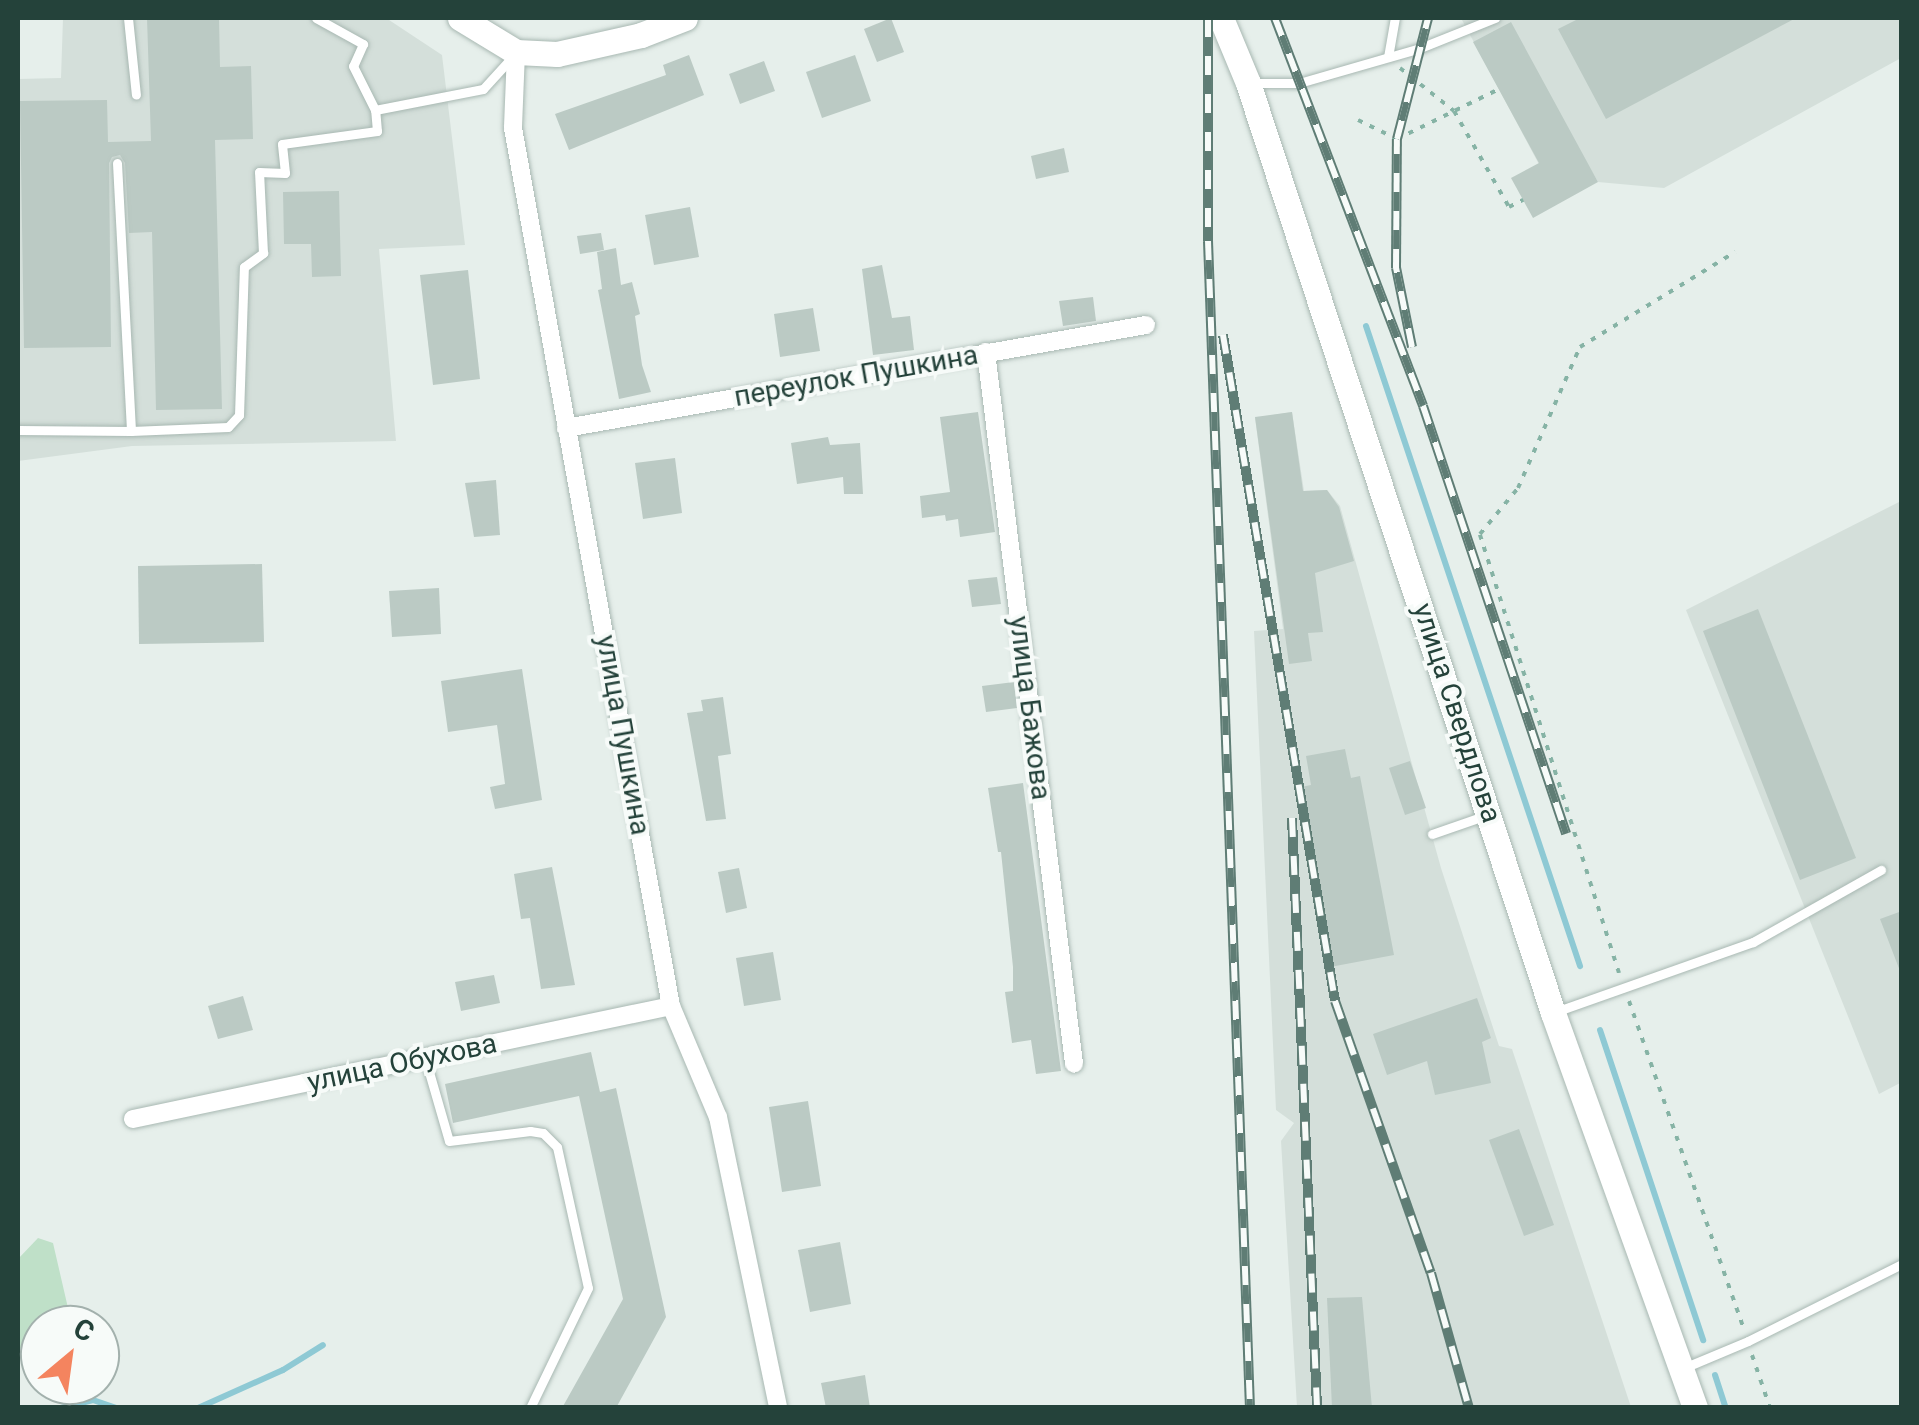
<!DOCTYPE html>
<html>
<head>
<meta charset="utf-8">
<style>
	body { margin:0 }
	#map { position:relative; width:1919px; height:1425px; overflow:hidden; background:#e6efeb; font-family:Roboto,sans-serif }
	div>[style] { position:absolute }
	.built>* { inset:0; background:#d4dfda }
	.green>* { inset:0; background:#bfe0c8 }
	.stream>* { height:6px; margin:-3px; padding:0 3px; transform-origin:3px; border-radius:3px; background:#8ec9d4 }
	.building>* { inset:0; background:#bbcac4 }
	.path>* { height:4px; margin-top:-2px; transform-origin:0; background:repeating-linear-gradient(90deg,#86b3a5 0 5px,transparent 0 13px) }
	.roads { filter:drop-shadow(0 0 2px #a8b8b2) drop-shadow(0 0 2px #a8b8b2) }
	.lane>* { height:9px; margin:-4.5px; padding:0 4.5px; transform-origin:4.5px; border-radius:4.5px; background:#fff }
	.street>* { height:18px; margin:-9px; padding:0 9px; transform-origin:9px; border-radius:9px; background:#fff }
	.secondary>* { height:25px; margin:-12.5px; padding:0 12.5px; transform-origin:12.5px; border-radius:12.5px; background:#fff }
	.rail>* { height:10px; margin-top:-5px; transform-origin:0; background:repeating-linear-gradient(90deg,#f7fbf9 0 19px,#5f7d75 0 38px); box-sizing:border-box; border-block:2px solid #5f7d75 }
	span { translate:-50% -50%; white-space:nowrap; text-align:center; line-height:1.15; -webkit-text-stroke:8px #f7fbf9; paint-order:stroke }
	.street-label { font-size:28px; color:#24423a }
	.frame { position:absolute; inset:0; border:20px solid #24423a; pointer-events:none }
	.north { position:absolute; left:20px; top:1305px; width:100px; height:100px; box-sizing:border-box; background:#f7fbf9; border:2px solid #a3b1ad; border-radius:50%; rotate:29deg; font-size:28px; font-weight:700; line-height:40px; text-align:center; color:#24423a }
	.north::after { content:''; display:block; margin:auto; width:35px; height:45px; background:#f4845f; clip-path:polygon(50% 0,100% 100%,50% 72%,0 100%) }
</style>
</head>
<body>
<div id="map">
	<div class="built">
		<i style="clip-path:polygon(63px 18px,386px 18px,442px 55px,465px 245px,379px 249px,396px 441px,132px 446px,18px 461px,18px 79px,61px 78px)"></i>
		<i style="clip-path:polygon(1461px 18px,1901px 18px,1901px 58px,1664px 188px,1598px 182px,1588px 165px,1550px 185px)"></i>
		<i style="clip-path:polygon(1292px 412px,1304px 491px,1327px 490px,1340px 506px,1441px 868px,1499px 1046px,1512px 1049px,1631px 1407px,1297px 1407px,1281px 1141px,1294px 1123px,1276px 1110px,1254px 631px,1283px 629px,1255px 418px)"></i>
		<i style="clip-path:polygon(1901px 501px,1902px 1082px,1879px 1094px,1686px 610px)"></i>
	</div>
	<div class="green">
		<i style="clip-path:polygon(38px 1238px,53px 1243px,71px 1321px,40px 1325px,40px 1336px,18px 1350px,18px 1259px)"></i>
	</div>
	<div class="stream">
		<i style="left:1366px;top:326px;width:675px;rotate:71.51deg"></i>
		<i style="left:1600px;top:1030px;width:327px;rotate:71.6deg"></i>
		<i style="left:1715px;top:1375px;width:35px;rotate:72deg"></i>
		<i style="left:61px;top:1408px;width:33px;rotate:-14deg"></i>
		<i style="left:93px;top:1400px;width:24px;rotate:19deg"></i>
		<i style="left:198px;top:1408px;width:93px;rotate:-24.1deg"></i>
		<i style="left:283px;top:1370px;width:47px;rotate:-32deg"></i>
	</div>
	<div class="building">
		<i style="clip-path:polygon(147px 18px,219px 18px,220px 67px,251px 66px,253px 139px,215px 140px,222px 409px,156px 410px,152px 232px,129px 233px,125px 163px,120px 155px,112px 157px,109px 163px,111px 347px,24px 348px,20px 101px,107px 100px,108px 142px,151px 141px)"></i>
		<i style="clip-path:polygon(891px 18px,904px 52px,877px 62px,864px 29px)"></i>
		<i style="clip-path:polygon(1580px 18px,1796px 18px,1606px 119px,1558px 29px)"></i>
		<i style="clip-path:polygon(1511px 22px,1598px 182px,1533px 218px,1511px 178px,1539px 163px,1473px 42px)"></i>
		<i style="clip-path:polygon(689px 55px,704px 95px,569px 150px,555px 114px,666px 75px,663px 65px)"></i>
		<i style="clip-path:polygon(855px 55px,871px 101px,822px 118px,806px 72px)"></i>
		<i style="clip-path:polygon(764px 61px,775px 91px,740px 104px,729px 74px)"></i>
		<i style="clip-path:polygon(1064px 148px,1069px 172px,1036px 179px,1031px 156px)"></i>
		<i style="clip-path:polygon(339px 191px,341px 276px,312px 277px,311px 244px,284px 244px,283px 192px)"></i>
		<i style="clip-path:polygon(690px 207px,699px 257px,654px 265px,645px 215px)"></i>
		<i style="clip-path:polygon(601px 233px,604px 250px,580px 254px,577px 236px)"></i>
		<i style="clip-path:polygon(616px 248px,621px 285px,632px 282px,640px 314px,635px 316px,642px 365px,651px 392px,619px 399px,598px 290px,602px 289px,597px 252px)"></i>
		<i style="clip-path:polygon(882px 265px,892px 318px,910px 316px,914px 350px,873px 355px,862px 269px)"></i>
		<i style="clip-path:polygon(468px 270px,480px 379px,433px 385px,420px 275px)"></i>
		<i style="clip-path:polygon(1093px 297px,1096px 321px,1063px 326px,1059px 301px)"></i>
		<i style="clip-path:polygon(813px 308px,820px 351px,780px 357px,774px 314px)"></i>
		<i style="clip-path:polygon(978px 412px,995px 532px,960px 537px,958px 519px,946px 521px,945px 515px,922px 518px,920px 496px,950px 492px,940px 417px)"></i>
		<i style="clip-path:polygon(1292px 412px,1303px 491px,1327px 490px,1339px 507px,1354px 561px,1315px 573px,1323px 632px,1308px 633px,1312px 661px,1289px 664px,1255px 417px)"></i>
		<i style="clip-path:polygon(828px 437px,830px 445px,860px 443px,863px 494px,844px 494px,843px 477px,797px 484px,791px 443px)"></i>
		<i style="clip-path:polygon(675px 458px,682px 513px,643px 519px,635px 463px)"></i>
		<i style="clip-path:polygon(496px 480px,500px 535px,474px 537px,465px 483px)"></i>
		<i style="clip-path:polygon(262px 564px,264px 642px,139px 644px,138px 566px)"></i>
		<i style="clip-path:polygon(997px 577px,1001px 604px,972px 607px,968px 580px)"></i>
		<i style="clip-path:polygon(439px 588px,441px 634px,392px 637px,389px 591px)"></i>
		<i style="clip-path:polygon(1758px 609px,1856px 858px,1800px 880px,1703px 631px)"></i>
		<i style="clip-path:polygon(522px 669px,542px 800px,495px 809px,490px 787px,505px 784px,497px 725px,448px 732px,441px 681px)"></i>
		<i style="clip-path:polygon(1014px 682px,1017px 708px,986px 712px,982px 686px)"></i>
		<i style="clip-path:polygon(723px 697px,731px 754px,718px 756px,726px 819px,706px 821px,687px 713px,703px 711px,701px 700px)"></i>
		<i style="clip-path:polygon(1345px 749px,1351px 778px,1360px 776px,1394px 955px,1330px 967px,1296px 788px,1311px 785px,1306px 756px)"></i>
		<i style="clip-path:polygon(1410px 761px,1426px 808px,1405px 815px,1389px 768px)"></i>
		<i style="clip-path:polygon(1023px 783px,1061px 1071px,1036px 1074px,1031px 1040px,1012px 1043px,1005px 992px,1013px 991px,1013px 967px,1001px 852px,998px 852px,988px 788px)"></i>
		<i style="clip-path:polygon(552px 867px,575px 985px,541px 989px,530px 918px,521px 919px,514px 874px)"></i>
		<i style="clip-path:polygon(739px 868px,747px 908px,726px 913px,718px 872px)"></i>
		<i style="clip-path:polygon(1902px 911px,1902px 971px,1900px 971px,1880px 919px)"></i>
		<i style="clip-path:polygon(773px 952px,781px 1000px,744px 1006px,736px 958px)"></i>
		<i style="clip-path:polygon(494px 975px,500px 1003px,461px 1011px,455px 982px)"></i>
		<i style="clip-path:polygon(243px 996px,253px 1030px,218px 1039px,208px 1006px)"></i>
		<i style="clip-path:polygon(1477px 998px,1491px 1038px,1482px 1042px,1491px 1083px,1435px 1095px,1427px 1061px,1387px 1075px,1373px 1034px)"></i>
		<i style="clip-path:polygon(591px 1052px,600px 1092px,616px 1088px,666px 1317px,616px 1408px,562px 1408px,623px 1299px,579px 1096px,453px 1123px,445px 1084px)"></i>
		<i style="clip-path:polygon(808px 1101px,821px 1186px,782px 1192px,769px 1107px)"></i>
		<i style="clip-path:polygon(1519px 1129px,1554px 1225px,1524px 1236px,1489px 1140px)"></i>
		<i style="clip-path:polygon(840px 1242px,851px 1304px,810px 1312px,798px 1250px)"></i>
		<i style="clip-path:polygon(1362px 1297px,1372px 1408px,1332px 1408px,1327px 1298px)"></i>
		<i style="clip-path:polygon(865px 1375px,870px 1408px,826px 1408px,821px 1383px)"></i>
	</div>
	<div class="path">
		<i style="left:1400px;top:68px;width:69px;rotate:38.5deg"></i>
		<i style="left:1454px;top:111px;width:111px;rotate:60.2deg"></i>
		<i style="left:1509px;top:207px;width:16px;rotate:-27deg"></i>
		<i style="left:1358px;top:120px;width:43px;rotate:26deg"></i>
		<i style="left:1397px;top:139px;width:114px;rotate:-26.1deg"></i>
		<i style="left:1619px;top:973px;width:460px;rotate:-107.6deg"></i>
		<i style="left:1480px;top:534px;width:60px;rotate:-50.4deg"></i>
		<i style="left:1518px;top:488px;width:154px;rotate:-66.3deg"></i>
		<i style="left:1580px;top:347px;width:182px;rotate:-31.5deg"></i>
		<i style="left:1629px;top:1001px;width:345px;rotate:70.7deg"></i>
		<i style="left:1752px;top:1355px;width:56px;rotate:71.2deg"></i>
	</div>
	<div class="roads">
		<div class="lane">
			<i style="left:128px;top:18px;width:77px;rotate:84.1deg"></i>
			<i style="left:316px;top:18px;width:54px;rotate:29deg"></i>
			<i style="left:363px;top:44px;width:24px;rotate:114deg"></i>
			<i style="left:353px;top:66px;width:49px;rotate:63.4deg"></i>
			<i style="left:1388px;top:57px;width:40px;rotate:-80deg"></i>
			<i style="left:1254px;top:83px;width:45px"></i>
			<i style="left:1299px;top:83px;width:126px;rotate:-16.1deg"></i>
			<i style="left:1420px;top:48px;width:81px;rotate:-21.8deg"></i>
			<i style="left:117px;top:163px;width:268px;rotate:87deg"></i>
			<i style="left:131px;top:431px;width:97px;rotate:-2.4deg"></i>
			<i style="left:228px;top:427px;width:16px;rotate:-47deg"></i>
			<i style="left:239px;top:415px;width:148px;rotate:-88.1deg"></i>
			<i style="left:244px;top:267px;width:24px;rotate:-36deg"></i>
			<i style="left:263px;top:253px;width:81px;rotate:-92.8deg"></i>
			<i style="left:259px;top:172px;width:26px;rotate:2deg"></i>
			<i style="left:285px;top:173px;width:29px;rotate:-96deg"></i>
			<i style="left:282px;top:144px;width:96px;rotate:-7.8deg"></i>
			<i style="left:377px;top:131px;width:21px;rotate:-95deg"></i>
			<i style="left:375px;top:110px;width:110px;rotate:-11deg"></i>
			<i style="left:483px;top:89px;width:47px;rotate:-47.6deg"></i>
			<i style="left:18px;top:430px;width:113px;rotate:0.5deg"></i>
			<i style="left:1432px;top:834px;width:55px;rotate:-19.1deg"></i>
			<i style="left:1555px;top:1012px;width:210px;rotate:-19.5deg"></i>
			<i style="left:1753px;top:942px;width:147px;rotate:-29.4deg"></i>
			<i style="left:425px;top:1058px;width:86px;rotate:73.9deg"></i>
			<i style="left:449px;top:1141px;width:82px;rotate:-7deg"></i>
			<i style="left:530px;top:1131px;width:13px;rotate:9deg"></i>
			<i style="left:543px;top:1133px;width:20px;rotate:45deg"></i>
			<i style="left:557px;top:1147px;width:144px;rotate:77.6deg"></i>
			<i style="left:588px;top:1288px;width:133px;rotate:115.8deg"></i>
			<i style="left:1686px;top:1367px;width:67px;rotate:-22.8deg"></i>
			<i style="left:1748px;top:1341px;width:172px;rotate:-26.6deg"></i>
		</div>
		<div class="street">
			<i style="left:516px;top:52px;width:76px;rotate:92.3deg"></i>
			<i style="left:513px;top:128px;width:892px;rotate:79.8deg"></i>
			<i style="left:671px;top:1006px;width:121px;rotate:67.1deg"></i>
			<i style="left:718px;top:1117px;width:297px;rotate:78.3deg"></i>
			<i style="left:986px;top:352px;width:717px;rotate:82.95deg"></i>
			<i style="left:566px;top:428px;width:589px;rotate:-10.07deg"></i>
			<i style="left:133px;top:1119px;width:550px;rotate:-11.86deg"></i>
		</div>
		<div class="secondary">
			<i style="left:460px;top:18px;width:66px;rotate:31.3deg"></i>
			<i style="left:516px;top:52px;width:41px;rotate:2.8deg"></i>
			<i style="left:557px;top:54px;width:86px;rotate:-12.7deg"></i>
			<i style="left:641px;top:35px;width:47px;rotate:-21.1deg"></i>
			<i style="left:1221px;top:18px;width:70px;rotate:67.4deg"></i>
			<i style="left:1248px;top:83px;width:979px;rotate:71.84deg"></i>
			<i style="left:1553px;top:1013px;width:420px;rotate:70.2deg"></i>
		</div>
	</div>
	<div class="rail">
		<i style="left:1208px;top:18px;width:223px;rotate:90deg"></i>
		<i style="left:1208px;top:241px;width:1168px;rotate:87.94deg"></i>
		<i style="left:1275px;top:18px;width:415px;rotate:69.1deg"></i>
		<i style="left:1423px;top:406px;width:451px;rotate:71.5deg"></i>
		<i style="left:1223px;top:335px;width:675px;rotate:80.45deg"></i>
		<i style="left:1335px;top:1001px;width:288px;rotate:70.6deg"></i>
		<i style="left:1431px;top:1273px;width:140px;rotate:74.3deg"></i>
		<i style="left:1412px;top:347px;width:81px;rotate:-101.4deg"></i>
		<i style="left:1396px;top:268px;width:129px;rotate:-89.6deg"></i>
		<i style="left:1397px;top:139px;width:125px;rotate:-75.6deg"></i>
		<i style="left:1292px;top:818px;width:591px;rotate:87.57deg"></i>
	</div>
	<div class="street-label">
		<span style="left:856px;top:376px;rotate:-10deg">переулок Пушкина</span>
		<span style="left:1030px;top:708px;rotate:83deg">улица Бажова</span>
		<span style="left:1457px;top:713px;rotate:72deg">улица Свердлова</span>
		<span style="left:623px;top:735px;rotate:80deg">улица Пушкина</span>
		<span style="left:402px;top:1063px;rotate:-12deg">улица Обухова</span>
	</div>
	<div class="frame"></div>
	<div class="north">С</div>
</div>
</body>
</html>
